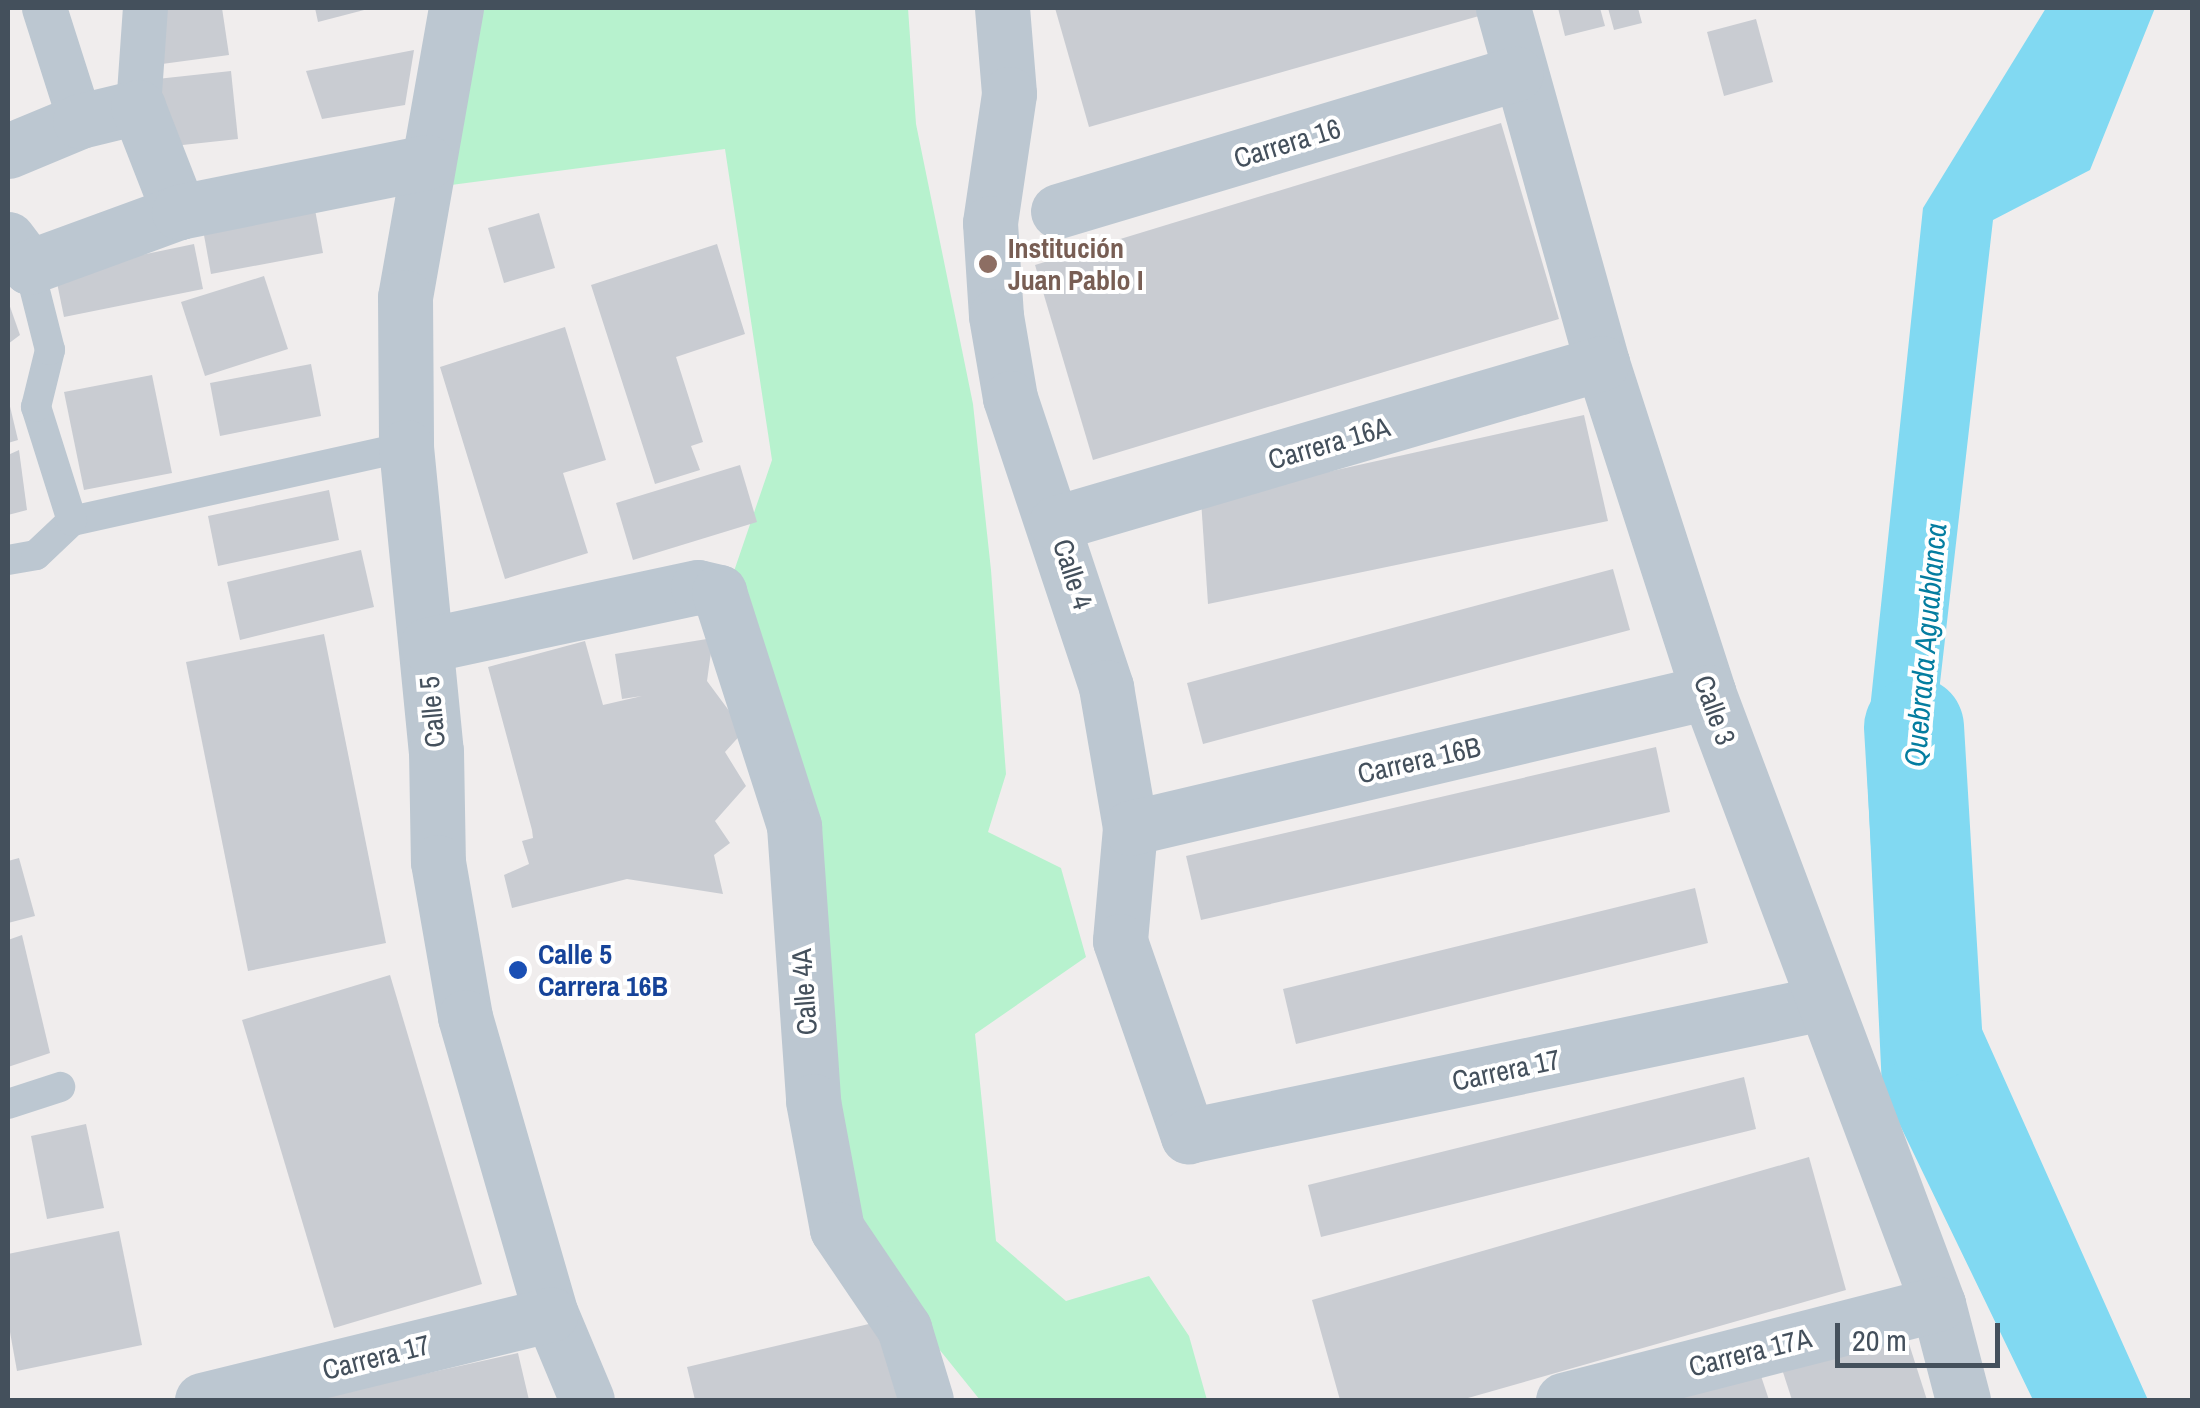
<!DOCTYPE html>
<html>
<head>
<meta charset="utf-8">
<style>
	body { margin:0 }
	#map { position:relative; width:2200px; height:1408px; overflow:hidden; background:#f0eded; font-family:"Archivo Narrow",sans-serif }
	div>[style] { position:absolute }
	.green>* { inset:0; background:#b7f2ce }
	.water>* { inset:0; background:#81d9f2 }
	.river>* { height:100px; margin:-50px; padding:0 50px; transform-origin:50px; border-radius:50px; background:#81d9f2 }
	.building>* { inset:0; background:#c9ccd2 }
	.service>* { height:30px; margin:-15px; padding:0 15px; transform-origin:15px; border-radius:15px; background:#bcc7d1 }
	.pedestrian>* { height:45px; margin:-22.5px; padding:0 22.5px; transform-origin:22.5px; border-radius:22.5px; background:#bcc7d1 }
	.minor>* { height:55px; margin:-27.5px; padding:0 27.5px; transform-origin:27.5px; border-radius:27.5px; background:#bcc7d1 }
	.dots>* { width:28px; height:28px; translate:-50% -50%; box-sizing:border-box; border:5px solid #fff; border-radius:50% }
	span { translate:-50% -50%; white-space:nowrap; text-align:center; line-height:1.15; -webkit-text-stroke:8px #fff; paint-order:stroke }
	.street-label { font-size:28px; color:#44505c }
	.education-label { font-size:28px; color:#785e54; font-weight:700 }
	.left { translate:0 -50%; text-align:left }
	.transit-label { font-size:28px; color:#164399; font-weight:700 }
	.water-label { font-size:30px; color:#047da0; font-style:italic }
	.frame { position:absolute; inset:0; border:10px solid #44505c; pointer-events:none }
	.scale { position:absolute; left:1835px; top:1323px; width:165px; height:45px; box-sizing:border-box; border:5px solid #44505c; border-top:0; padding-left:12px; font-size:30px; line-height:35px; white-space:nowrap; color:#44505c; -webkit-text-stroke:8px #fff; paint-order:stroke }
</style>
</head>
<body>
<div id="map">
	<div class="green">
		<i style="clip-path:polygon(481px 8px,908px 8px,916px 124px,973px 404px,991px 570px,1006px 774px,988px 832px,1061px 868px,1086px 957px,975px 1034px,996px 1241px,1066px 1301px,1149px 1276px,1189px 1336px,1207px 1400px,980px 1400px,840px 1226px,731px 580px,772px 460px,725px 149px,451px 185px)"></i>
	</div>
	<div class="water">
		<i style="clip-path:polygon(2046px 8px,2155px 8px,2090px 170px,1993px 220px,1917px 884px,2148px 1400px,2033px 1400px,1882px 1088px,1866px 747px,1923px 208px)"></i>
	</div>
	<div class="river">
		<i style="left:1914px;top:727px;width:305px;rotate:86.6deg"></i>
	</div>
	<div class="building">
		<i style="clip-path:polygon(150px 8px,222px 8px,229px 55px,147px 66px)"></i>
		<i style="clip-path:polygon(315px 8px,368px 8px,368px 9px,318px 22px)"></i>
		<i style="clip-path:polygon(1055px 8px,1477px 8px,1479px 16px,1089px 127px)"></i>
		<i style="clip-path:polygon(1558px 8px,1600px 8px,1605px 26px,1565px 36px)"></i>
		<i style="clip-path:polygon(1608px 8px,1638px 8px,1642px 23px,1614px 30px)"></i>
		<i style="clip-path:polygon(1756px 19px,1773px 82px,1724px 96px,1707px 32px)"></i>
		<i style="clip-path:polygon(414px 50px,405px 105px,322px 119px,306px 71px)"></i>
		<i style="clip-path:polygon(231px 71px,238px 139px,164px 147px,157px 79px)"></i>
		<i style="clip-path:polygon(1501px 123px,1559px 319px,1093px 460px,1035px 265px)"></i>
		<i style="clip-path:polygon(314px 204px,323px 253px,211px 274px,202px 224px)"></i>
		<i style="clip-path:polygon(539px 213px,555px 268px,504px 283px,488px 228px)"></i>
		<i style="clip-path:polygon(194px 244px,203px 289px,64px 317px,55px 273px)"></i>
		<i style="clip-path:polygon(717px 244px,745px 334px,676px 357px,703px 442px,691px 446px,700px 470px,655px 484px,591px 285px)"></i>
		<i style="clip-path:polygon(264px 276px,288px 349px,205px 376px,181px 302px)"></i>
		<i style="clip-path:polygon(8px 301px,20px 335px,8px 344px)"></i>
		<i style="clip-path:polygon(565px 327px,606px 460px,563px 473px,588px 553px,505px 579px,440px 367px)"></i>
		<i style="clip-path:polygon(311px 364px,321px 416px,220px 436px,210px 383px)"></i>
		<i style="clip-path:polygon(152px 375px,172px 473px,84px 490px,64px 392px)"></i>
		<i style="clip-path:polygon(8px 398px,18px 440px,8px 443px)"></i>
		<i style="clip-path:polygon(1584px 415px,1608px 521px,1208px 604px,1201px 500px)"></i>
		<i style="clip-path:polygon(19px 450px,27px 510px,8px 515px,8px 455px)"></i>
		<i style="clip-path:polygon(740px 465px,757px 522px,633px 560px,616px 503px)"></i>
		<i style="clip-path:polygon(329px 490px,339px 540px,218px 566px,208px 516px)"></i>
		<i style="clip-path:polygon(361px 550px,374px 607px,240px 640px,227px 582px)"></i>
		<i style="clip-path:polygon(1613px 569px,1630px 630px,1203px 744px,1187px 683px)"></i>
		<i style="clip-path:polygon(324px 634px,386px 943px,248px 971px,186px 662px)"></i>
		<i style="clip-path:polygon(713px 638px,707px 681px,744px 731px,725px 752px,746px 786px,715px 821px,730px 843px,714px 855px,723px 894px,627px 879px,512px 908px,504px 875px,529px 864px,522px 841px,533px 838px,532px 830px,488px 667px,585px 641px,603px 705px,642px 696px,622px 699px,615px 654px)"></i>
		<i style="clip-path:polygon(1656px 747px,1670px 812px,1201px 920px,1186px 856px)"></i>
		<i style="clip-path:polygon(19px 858px,35px 916px,8px 923px,8px 861px)"></i>
		<i style="clip-path:polygon(1695px 888px,1708px 943px,1296px 1044px,1283px 989px)"></i>
		<i style="clip-path:polygon(22px 935px,50px 1053px,8px 1067px,8px 940px)"></i>
		<i style="clip-path:polygon(390px 975px,482px 1284px,334px 1328px,242px 1020px)"></i>
		<i style="clip-path:polygon(1744px 1077px,1756px 1129px,1321px 1237px,1308px 1185px)"></i>
		<i style="clip-path:polygon(86px 1124px,104px 1208px,47px 1219px,31px 1136px)"></i>
		<i style="clip-path:polygon(1809px 1157px,1846px 1290px,1461px 1400px,1340px 1400px,1312px 1300px)"></i>
		<i style="clip-path:polygon(119px 1231px,142px 1345px,17px 1371px,8px 1321px,8px 1254px)"></i>
		<i style="clip-path:polygon(890px 1319px,911px 1400px,695px 1400px,687px 1367px)"></i>
		<i style="clip-path:polygon(1903px 1325px,1927px 1400px,1792px 1400px,1781px 1366px)"></i>
		<i style="clip-path:polygon(518px 1353px,529px 1400px,312px 1400px,312px 1399px)"></i>
		<i style="clip-path:polygon(1758px 1367px,1769px 1400px,1665px 1400px)"></i>
	</div>
	<div class="service">
		<i style="left:72px;top:521px;width:342px;rotate:-12.5deg"></i>
		<i style="left:8px;top:560px;width:28px;rotate:-10deg"></i>
		<i style="left:36px;top:555px;width:50px;rotate:-43.4deg"></i>
		<i style="left:72px;top:521px;width:120px;rotate:-107.5deg"></i>
		<i style="left:36px;top:407px;width:59px;rotate:-76.2deg"></i>
		<i style="left:50px;top:350px;width:86px;rotate:-104.2deg"></i>
		<i style="left:8px;top:1104px;width:55px;rotate:-18.1deg"></i>
	</div>
	<div class="pedestrian">
		<i style="left:44px;top:8px;width:119px;rotate:72.3deg"></i>
		<i style="left:138px;top:107px;width:99px;rotate:-86deg"></i>
	</div>
	<div class="minor">
		<i style="left:456px;top:8px;width:293px;rotate:100deg"></i>
		<i style="left:405px;top:297px;width:150px;rotate:89.6deg"></i>
		<i style="left:406px;top:447px;width:305px;rotate:84.4deg"></i>
		<i style="left:436px;top:751px;width:111px;rotate:89deg"></i>
		<i style="left:438px;top:862px;width:157px;rotate:80.1deg"></i>
		<i style="left:465px;top:1017px;width:309px;rotate:73.9deg"></i>
		<i style="left:551px;top:1314px;width:93px;rotate:67.3deg"></i>
		<i style="left:1002px;top:8px;width:86px;rotate:85.3deg"></i>
		<i style="left:1009px;top:94px;width:130px;rotate:98.4deg"></i>
		<i style="left:990px;top:223px;width:93px;rotate:86.3deg"></i>
		<i style="left:996px;top:316px;width:83px;rotate:80.3deg"></i>
		<i style="left:1010px;top:398px;width:305px;rotate:71.6deg"></i>
		<i style="left:1106px;top:687px;width:143px;rotate:80.3deg"></i>
		<i style="left:1130px;top:828px;width:113px;rotate:95.1deg"></i>
		<i style="left:1120px;top:941px;width:207px;rotate:70.8deg"></i>
		<i style="left:1188px;top:1136px;width:649px;rotate:-11.83deg"></i>
		<i style="left:1503px;top:8px;width:369px;rotate:74.4deg"></i>
		<i style="left:1602px;top:363px;width:346px;rotate:72.1deg"></i>
		<i style="left:1708px;top:692px;width:654px;rotate:69.4deg"></i>
		<i style="left:1938px;top:1304px;width:99px;rotate:75.4deg"></i>
		<i style="left:8px;top:151px;width:78px;rotate:-22.6deg"></i>
		<i style="left:80px;top:121px;width:60px;rotate:-13.6deg"></i>
		<i style="left:138px;top:107px;width:113px;rotate:68.7deg"></i>
		<i style="left:1058px;top:211px;width:478px;rotate:-16.7deg"></i>
		<i style="left:8px;top:239px;width:35px;rotate:53deg"></i>
		<i style="left:29px;top:267px;width:160px;rotate:-20.1deg"></i>
		<i style="left:179px;top:212px;width:253px;rotate:-11.4deg"></i>
		<i style="left:1056px;top:523px;width:569px;rotate:-16.33deg"></i>
		<i style="left:427px;top:645px;width:277px;rotate:-12.1deg"></i>
		<i style="left:698px;top:587px;width:22px;rotate:13deg"></i>
		<i style="left:719px;top:592px;width:246px;rotate:72.2deg"></i>
		<i style="left:794px;top:826px;width:276px;rotate:86deg"></i>
		<i style="left:813px;top:1101px;width:130px;rotate:79.4deg"></i>
		<i style="left:837px;top:1229px;width:120px;rotate:55.9deg"></i>
		<i style="left:904px;top:1328px;width:75px;rotate:73deg"></i>
		<i style="left:1130px;top:828px;width:594px;rotate:-13.24deg"></i>
		<i style="left:202px;top:1400px;width:359px;rotate:-13.8deg"></i>
		<i style="left:1563px;top:1400px;width:387px;rotate:-14.4deg"></i>
	</div>
	<div class="dots">
		<i style="left:988px;top:264px;background:#8d6e63"></i>
		<i style="left:518px;top:970px;background:#1a4fb4"></i>
	</div>
	<div class="street-label">
		<span style="left:1287px;top:143px;rotate:-17deg">Carrera 16</span>
		<span style="left:1329px;top:443px;rotate:-16deg">Carrera 16A</span>
		<span style="left:1073px;top:574px;rotate:72deg">Calle 4</span>
		<span style="left:1715px;top:710px;rotate:70deg">Calle 3</span>
		<span style="left:432px;top:712px;rotate:-95deg">Calle 5</span>
		<span style="left:1419px;top:760px;rotate:-13deg">Carrera 16B</span>
		<span style="left:804px;top:992px;rotate:-94deg">Calle 4A</span>
		<span style="left:1506px;top:1070px;rotate:-12deg">Carrera 17</span>
		<span style="left:1750px;top:1352px;rotate:-14deg">Carrera 17A</span>
		<span style="left:376px;top:1357px;rotate:-14deg">Carrera 17</span>
	</div>
	<div class="education-label">
		<span class="left" style="left:1008px;top:264px">Institución<br>Juan Pablo I</span>
	</div>
	<div class="transit-label">
		<span class="left" style="left:538px;top:970px">Calle 5<br>Carrera 16B</span>
	</div>
	<div class="water-label">
		<span style="left:1925px;top:645px;rotate:-85deg">Quebrada Aguablanca</span>
	</div>
	<div class="frame"></div>
	<div class="scale">20 m</div>
</div>
</body>
</html>
